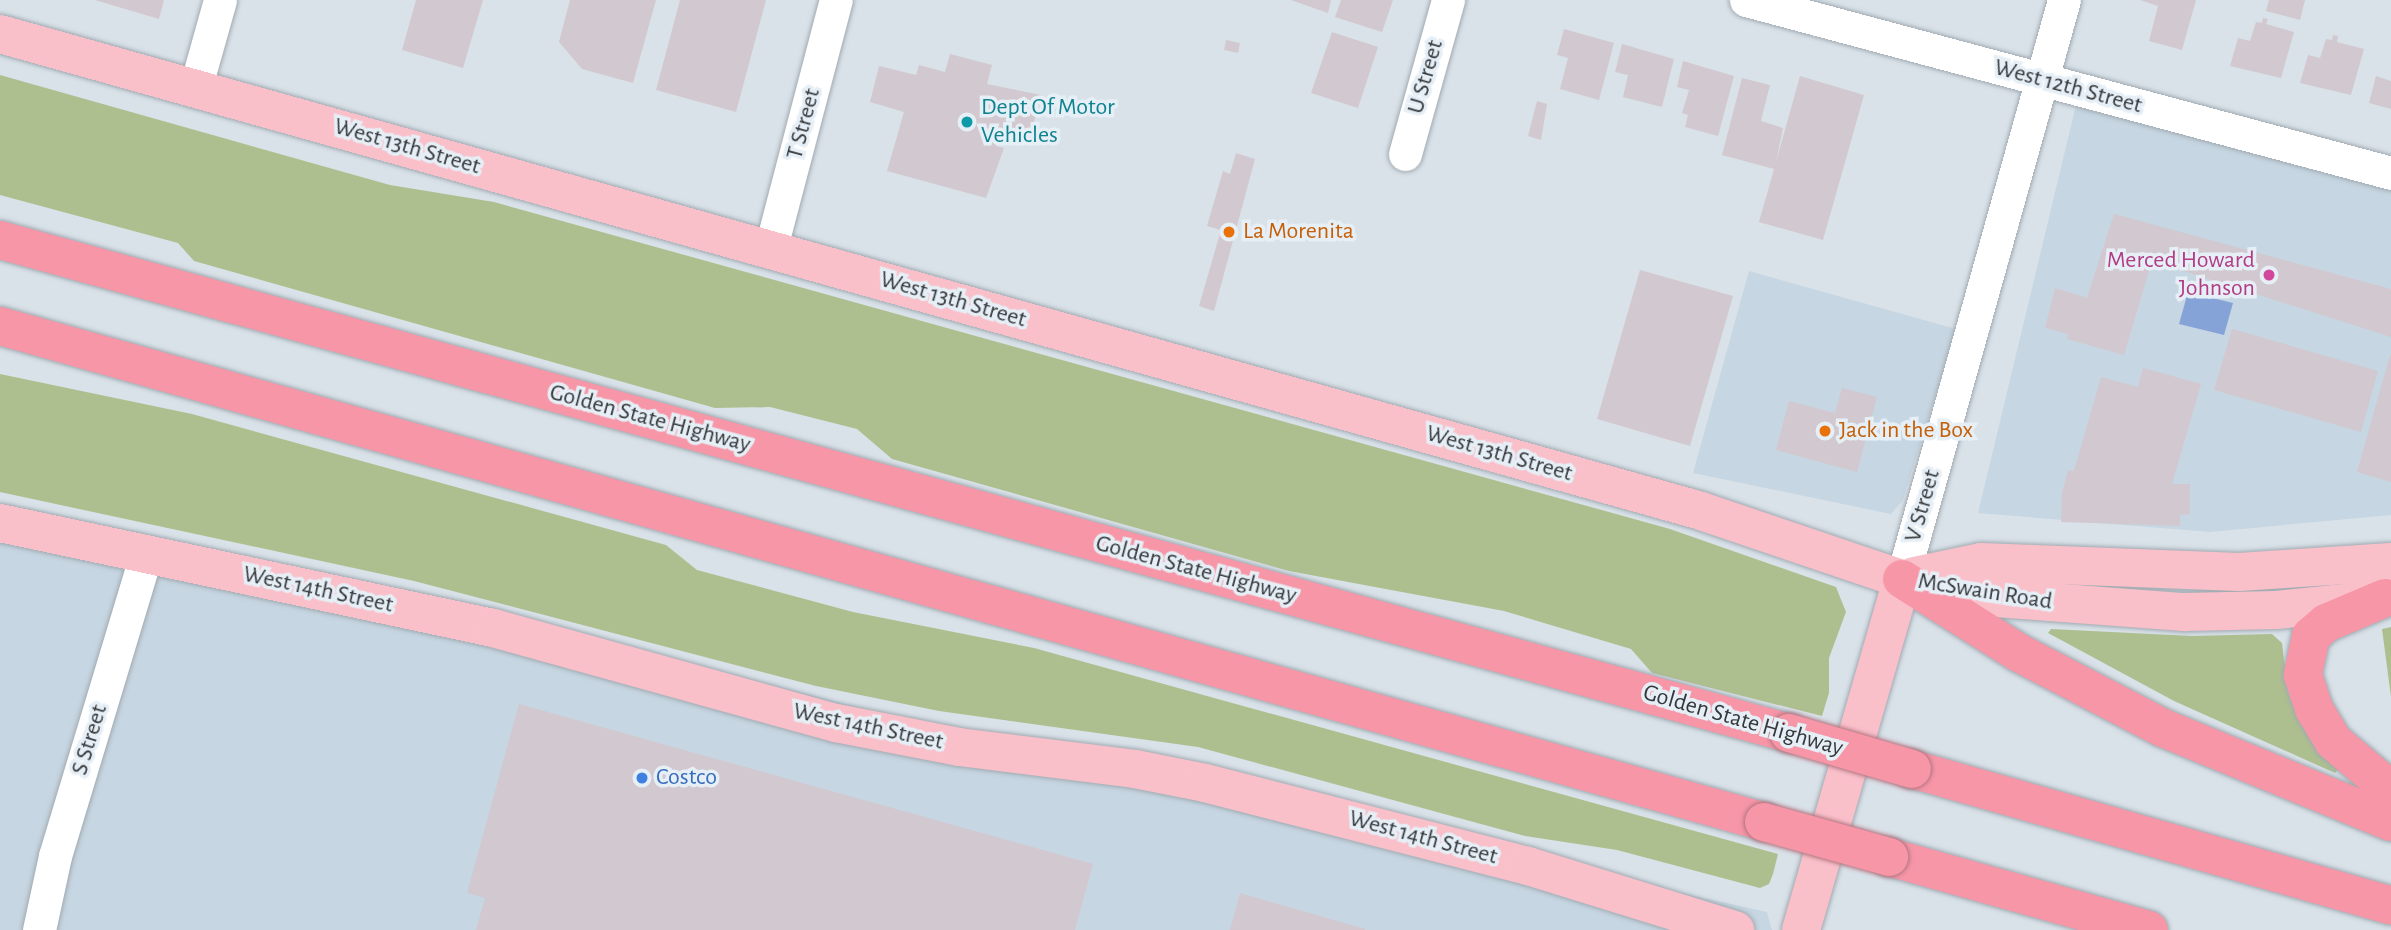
<!DOCTYPE html>
<html>
<head>
<meta charset="utf-8">
<style>
	body { margin:0 }
	#map { position:relative; width:2391px; height:930px; overflow:hidden; background:#d9e2e9; font-family:"Alegreya Sans",sans-serif }
	div>[style] { position:absolute }
	.built>* { inset:0; background:#c6d6e2 }
	.green>* { inset:0; background:#aebf8f }
	.water>* { inset:0; background:#86a3d8 }
	.building>* { inset:0; background:#d2c8cf }
	.roads { filter:drop-shadow(0 0 2px #a1aab1) drop-shadow(0 0 2px #a1aab1) }
	.street>* { height:33px; margin:-16.5px; padding:0 16.5px; transform-origin:16.5px; border-radius:16.5px; background:#fff }
	.primary>* { height:38px; margin:-19px; padding:0 19px; transform-origin:19px; border-radius:19px; background:#fac0ca }
	.highway>* { height:38px; margin:-19px; padding:0 19px; transform-origin:19px; border-radius:19px; background:#f796a7 }
	.bridges { filter:drop-shadow(0 0 2px #b37581) drop-shadow(0 0 2px #b37581) }
	.highway-bridge>* { height:38px; margin:-19px; padding:0 19px; transform-origin:19px; border-radius:19px; background:#f796a7 }
	.dots>* { width:19px; height:19px; translate:-50% -50%; box-sizing:border-box; border:4px solid #e6eff6; border-radius:50% }
	span { translate:-50% -50%; white-space:nowrap; text-align:center; line-height:1.15; -webkit-text-stroke:7px #e6eff6; paint-order:stroke }
	.street-label { font-size:24px; color:#35383b }
	.culture-label { font-size:24px; color:#0d838f }
	.left { translate:0 -50%; text-align:left }
	.food-label { font-size:24px; color:#c56008 }
	.hotel-label { font-size:24px; color:#b23c85 }
	.right { translate:-100% -50%; text-align:right }
	.shop-label { font-size:24px; color:#366cbe }
</style>
</head>
<body>
<div id="map">
	<div class="built">
		<i style="clip-path:polygon(2083px 76px,2391px 158px,2391px 515px,2210px 532px,1978px 513px)"></i>
		<i style="clip-path:polygon(1749px 271px,1956px 329px,1903px 500px,1891px 514px,1693px 473px)"></i>
		<i style="clip-path:polygon(0 514px,524px 621px,920px 723px,1767px 912px,1772px 930px,0 930px)"></i>
	</div>
	<div class="green">
		<i style="clip-path:polygon(0 75px,390px 185px,494px 202px,1670px 529px,1836px 587px,1846px 612px,1829px 658px,1829px 693px,1822px 716px,1652px 673px,1631px 649px,1504px 611px,1289px 571px,892px 459px,857px 429px,770px 407px,715px 408px,194px 261px,178px 243px,0 195px)"></i>
		<i style="clip-path:polygon(0 374px,192px 414px,666px 545px,697px 570px,853px 612px,1034px 648px,1778px 854px,1773px 874px,1769px 884px,1760px 888px,1617px 850px,1525px 836px,1198px 747px,939px 711px,816px 686px,414px 581px,0 492px)"></i>
		<i style="clip-path:polygon(2391px 627px,2391px 697px,2382px 629px)"></i>
		<i style="clip-path:polygon(2051px 629px,2192px 636px,2272px 634px,2282px 643px,2288px 692px,2300px 721px,2338px 769px,2335px 773px,2174px 701px,2048px 633px)"></i>
	</div>
	<div class="water">
		<i style="clip-path:polygon(2188px 292px,2233px 303px,2224px 335px,2179px 324px)"></i>
	</div>
	<div class="building">
		<i style="clip-path:polygon(95px 0,164px 0,159px 19px)"></i>
		<i style="clip-path:polygon(416px 0,483px 0,463px 68px,402px 50px)"></i>
		<i style="clip-path:polygon(570px 0,656px 0,633px 83px,582px 69px,559px 42px)"></i>
		<i style="clip-path:polygon(680px 0,766px 0,736px 112px,656px 90px)"></i>
		<i style="clip-path:polygon(1291px 0,1331px 0,1328px 13px)"></i>
		<i style="clip-path:polygon(1341px 0,1393px 0,1382px 32px,1335px 17px)"></i>
		<i style="clip-path:polygon(2140px 0,2196px 0,2182px 50px,2149px 41px,2158px 6px)"></i>
		<i style="clip-path:polygon(2269px 0,2305px 0,2300px 20px,2266px 11px)"></i>
		<i style="clip-path:polygon(2263px 18px,2268px 19px,2266px 24px,2294px 32px,2281px 78px,2230px 66px,2238px 38px,2250px 41px,2256px 22px,2262px 23px)"></i>
		<i style="clip-path:polygon(1564px 29px,1614px 43px,1599px 100px,1560px 89px,1568px 58px,1557px 55px)"></i>
		<i style="clip-path:polygon(1332px 32px,1378px 47px,1358px 108px,1311px 93px)"></i>
		<i style="clip-path:polygon(2333px 35px,2338px 36px,2337px 42px,2364px 49px,2351px 95px,2300px 83px,2308px 55px,2320px 58px,2326px 39px,2332px 40px)"></i>
		<i style="clip-path:polygon(1226px 40px,1240px 43px,1238px 53px,1224px 50px)"></i>
		<i style="clip-path:polygon(1622px 44px,1674px 59px,1662px 107px,1623px 97px,1628px 75px,1615px 72px)"></i>
		<i style="clip-path:polygon(950px 54px,992px 65px,987px 84px,1041px 95px,1029px 141px,999px 133px,996px 146px,1004px 148px,986px 198px,887px 171px,904px 112px,870px 102px,879px 66px,916px 75px,919px 65px,945px 72px)"></i>
		<i style="clip-path:polygon(1683px 61px,1734px 76px,1718px 136px,1685px 127px,1688px 115px,1682px 113px,1689px 90px,1677px 87px)"></i>
		<i style="clip-path:polygon(1800px 76px,1864px 95px,1823px 240px,1759px 222px,1774px 169px,1722px 155px,1742px 78px,1770px 85px,1761px 121px,1783px 128px,1776px 162px)"></i>
		<i style="clip-path:polygon(2376px 76px,2391px 81px,2391px 109px,2369px 103px)"></i>
		<i style="clip-path:polygon(1537px 101px,1547px 104px,1541px 140px,1528px 136px)"></i>
		<i style="clip-path:polygon(1236px 153px,1255px 159px,1214px 311px,1199px 306px,1221px 230px,1207px 226px,1223px 171px,1230px 174px)"></i>
		<i style="clip-path:polygon(2114px 214px,2391px 289px,2391px 337px,2152px 261px,2124px 355px,2067px 339px,2068px 334px,2045px 328px,2055px 288px,2087px 298px)"></i>
		<i style="clip-path:polygon(1640px 270px,1733px 296px,1690px 446px,1597px 419px)"></i>
		<i style="clip-path:polygon(2232px 329px,2378px 371px,2361px 432px,2214px 390px)"></i>
		<i style="clip-path:polygon(2390px 355px,2391px 355px,2391px 482px,2357px 472px)"></i>
		<i style="clip-path:polygon(2143px 368px,2201px 384px,2172px 484px,2190px 484px,2190px 514px,2180px 515px,2180px 526px,2061px 522px,2062px 493px,2068px 470px,2074px 471px,2101px 377px,2138px 387px)"></i>
		<i style="clip-path:polygon(1842px 388px,1877px 397px,1857px 472px,1776px 450px,1789px 401px,1835px 413px)"></i>
		<i style="clip-path:polygon(519px 704px,1093px 864px,1075px 930px,476px 930px,485px 898px,467px 893px)"></i>
		<i style="clip-path:polygon(1240px 893px,1365px 929px,1365px 930px,1230px 930px)"></i>
	</div>
	<div class="roads">
		<div class="street">
			<i style="left:1746px;top:0;width:668px;rotate:15.01deg"></i>
			<i style="left:195px;top:89px;width:92px;rotate:-74.3deg"></i>
			<i style="left:1405px;top:154px;width:160px;rotate:-74.4deg"></i>
			<i style="left:771px;top:247px;width:255px;rotate:-75.3deg"></i>
			<i style="left:1902px;top:579px;width:601px;rotate:-74.37deg"></i>
			<i style="left:39px;top:930px;width:76px;rotate:-77.8deg"></i>
			<i style="left:55px;top:856px;width:318px;rotate:-73.2deg"></i>
		</div>
		<div class="primary">
			<i style="left:0;top:34px;width:1767px;rotate:15.66deg"></i>
			<i style="left:1701px;top:511px;width:212px;rotate:18.7deg"></i>
			<i style="left:1902px;top:579px;width:83px;rotate:12.5deg"></i>
			<i style="left:1983px;top:597px;width:202px;rotate:4.3deg"></i>
			<i style="left:2184px;top:612px;width:92px;rotate:-1.2deg"></i>
			<i style="left:2276px;top:610px;width:97px;rotate:-5.9deg"></i>
			<i style="left:0;top:523px;width:504px;rotate:12.02deg"></i>
			<i style="left:493px;top:628px;width:356px;rotate:15.5deg"></i>
			<i style="left:836px;top:723px;width:125px;rotate:11deg"></i>
			<i style="left:959px;top:747px;width:177px;rotate:7.1deg"></i>
			<i style="left:1135px;top:769px;width:71px;rotate:11.3deg"></i>
			<i style="left:1205px;top:783px;width:333px;rotate:14.4deg"></i>
			<i style="left:1528px;top:866px;width:217px;rotate:17.2deg"></i>
			<i style="left:1914px;top:576px;width:68px;rotate:-11.8deg"></i>
			<i style="left:1981px;top:562px;width:258px;rotate:2.2deg"></i>
			<i style="left:2239px;top:572px;width:152px;rotate:-3.8deg"></i>
			<i style="left:1801px;top:930px;width:365px;rotate:-73.9deg"></i>
		</div>
		<div class="highway">
			<i style="left:0;top:240px;width:1856px;rotate:15.41deg"></i>
			<i style="left:0;top:326px;width:1832px;rotate:15.7deg"></i>
			<i style="left:1902px;top:579px;width:138px;rotate:32.3deg"></i>
			<i style="left:2019px;top:653px;width:162px;rotate:27.5deg"></i>
			<i style="left:2163px;top:728px;width:247px;rotate:22.4deg"></i>
			<i style="left:2385px;top:598px;width:64px;rotate:157deg"></i>
			<i style="left:2326px;top:623px;width:20px;rotate:139deg"></i>
			<i style="left:2311px;top:636px;width:40px;rotate:102deg"></i>
			<i style="left:2303px;top:675px;width:36px;rotate:72deg"></i>
			<i style="left:2314px;top:709px;width:37px;rotate:59deg"></i>
			<i style="left:2333px;top:741px;width:76px;rotate:40.2deg"></i>
			<i style="left:1912px;top:769px;width:498px;rotate:15.9deg"></i>
			<i style="left:1889px;top:857px;width:270px;rotate:15.7deg"></i>
		</div>
	</div>
	<div class="bridges">
		<div class="highway-bridge">
			<i style="left:1789px;top:733px;width:128px;rotate:16.3deg"></i>
			<i style="left:1764px;top:822px;width:130px;rotate:15.6deg"></i>
		</div>
	</div>
	<div class="dots">
		<i style="left:967px;top:122px;background:#0f9aa8"></i>
		<i style="left:1229px;top:232px;background:#e8710a"></i>
		<i style="left:2269px;top:275px;background:#d1479c"></i>
		<i style="left:1825px;top:431px;background:#e8710a"></i>
		<i style="left:642px;top:778px;background:#3f7fe0"></i>
	</div>
	<div class="street-label">
		<span style="left:1426px;top:77px;rotate:-74deg">U Street</span>
		<span style="left:2068px;top:87px;rotate:15deg">West 12th Street</span>
		<span style="left:804px;top:124px;rotate:-75deg">T Street</span>
		<span style="left:407px;top:147px;rotate:16deg">West 13th Street</span>
		<span style="left:953px;top:300px;rotate:16deg">West 13th Street</span>
		<span style="left:650px;top:419px;rotate:15deg">Golden State Highway</span>
		<span style="left:1499px;top:454px;rotate:16deg">West 13th Street</span>
		<span style="left:1923px;top:506px;rotate:-74deg">V Street</span>
		<span style="left:1196px;top:570px;rotate:15deg">Golden State Highway</span>
		<span style="left:318px;top:590px;rotate:12deg">West 14th Street</span>
		<span style="left:1985px;top:592px;rotate:9deg">McSwain Road</span>
		<span style="left:1743px;top:721px;rotate:16deg">Golden State Highway</span>
		<span style="left:868px;top:727px;rotate:12deg">West 14th Street</span>
		<span style="left:90px;top:740px;rotate:-73deg">S Street</span>
		<span style="left:1423px;top:838px;rotate:15deg">West 14th Street</span>
	</div>
	<div class="culture-label">
		<span class="left" style="left:981px;top:122px">Dept Of Motor<br>Vehicles</span>
	</div>
	<div class="food-label">
		<span class="left" style="left:1243px;top:232px">La Morenita</span>
		<span class="left" style="left:1839px;top:431px">Jack in the Box</span>
	</div>
	<div class="hotel-label">
		<span class="right" style="left:2255px;top:275px">Merced Howard<br>Johnson</span>
	</div>
	<div class="shop-label">
		<span class="left" style="left:656px;top:778px">Costco</span>
	</div>
</div>
</body>
</html>
